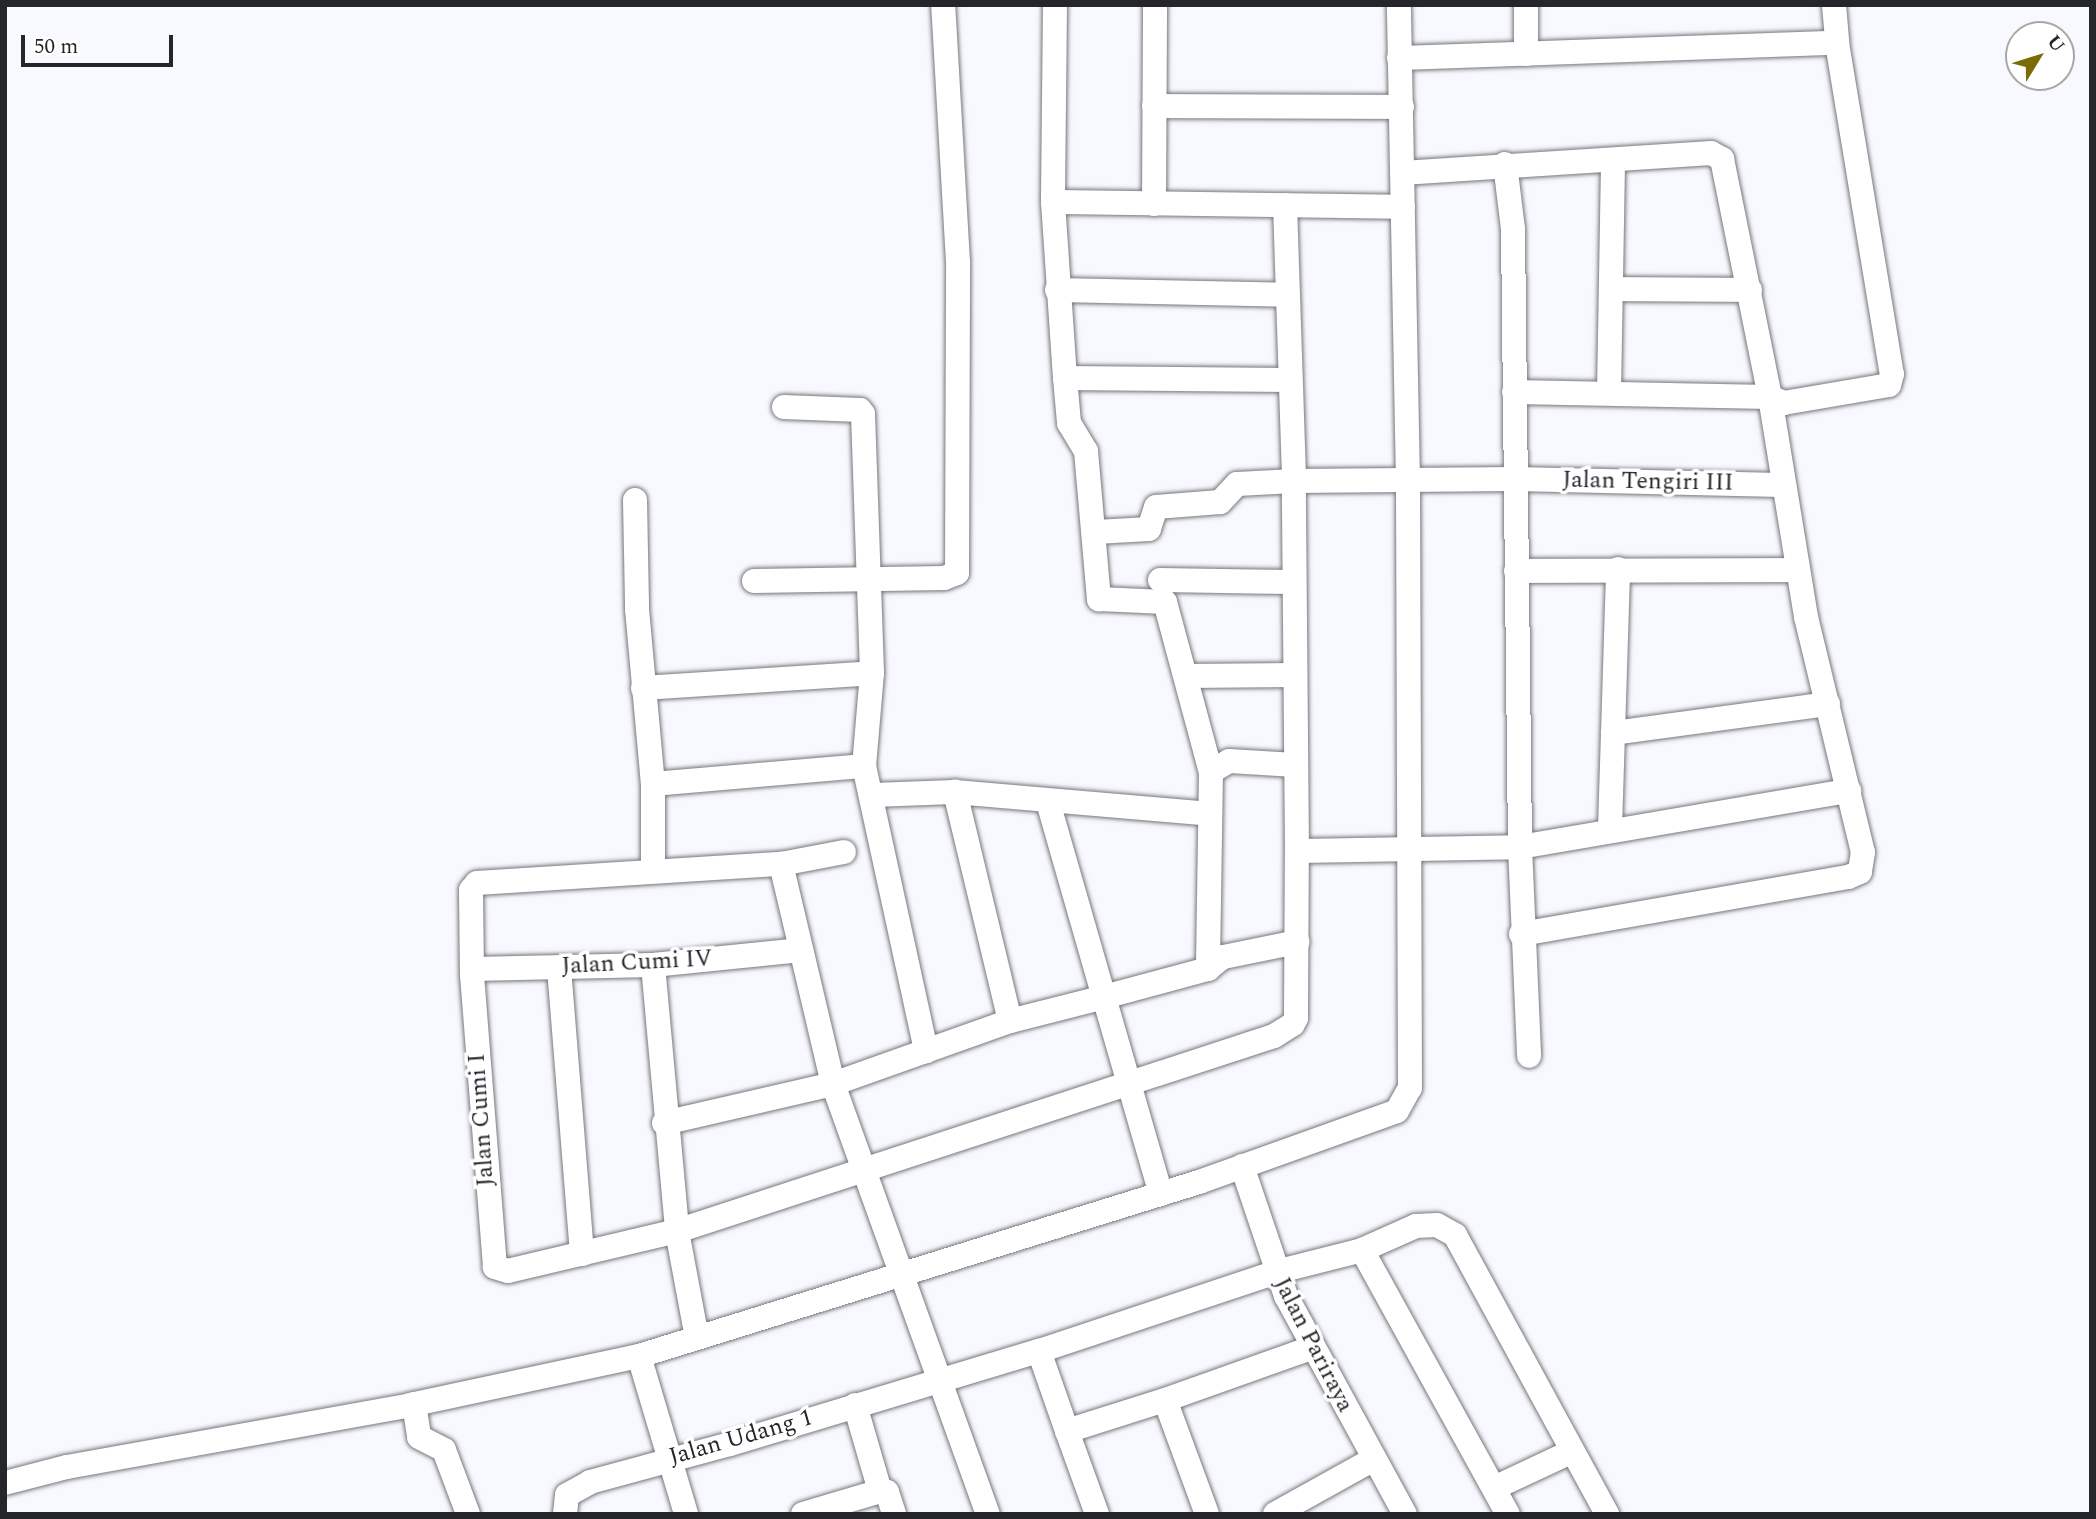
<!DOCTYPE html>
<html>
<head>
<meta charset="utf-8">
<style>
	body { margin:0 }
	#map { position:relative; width:2096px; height:1519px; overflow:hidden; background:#f8f9fe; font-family:Spectral,serif }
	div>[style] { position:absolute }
	.roads { filter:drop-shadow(0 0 2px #76777e) drop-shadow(0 0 2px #76777e) }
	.street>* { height:24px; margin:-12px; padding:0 12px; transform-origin:12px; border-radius:12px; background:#fff }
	span { translate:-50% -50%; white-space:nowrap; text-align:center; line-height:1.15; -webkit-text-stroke:7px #fff; paint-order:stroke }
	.street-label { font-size:24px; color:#252629 }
	.frame { position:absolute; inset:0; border:7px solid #252629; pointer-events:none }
	.north { position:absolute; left:2005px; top:21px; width:70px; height:70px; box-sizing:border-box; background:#fff; border:2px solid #a8a8a9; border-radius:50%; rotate:52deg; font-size:19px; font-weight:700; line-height:28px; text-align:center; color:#252629 }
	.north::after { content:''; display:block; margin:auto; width:24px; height:32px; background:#7b6c07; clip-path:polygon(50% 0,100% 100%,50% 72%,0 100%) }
	.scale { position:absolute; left:21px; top:35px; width:152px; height:32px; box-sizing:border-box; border:4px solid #252629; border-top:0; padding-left:9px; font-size:21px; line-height:24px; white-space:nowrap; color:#252629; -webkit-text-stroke:5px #fff; paint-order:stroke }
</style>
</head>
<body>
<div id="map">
	<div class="roads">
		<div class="street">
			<i style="left:1055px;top:5px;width:197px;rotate:90.6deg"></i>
			<i style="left:1053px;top:202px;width:176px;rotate:86.1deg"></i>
			<i style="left:1065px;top:378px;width:224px;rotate:0.5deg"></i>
			<i style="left:1526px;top:5px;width:49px;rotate:90deg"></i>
			<i style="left:1834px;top:5px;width:38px;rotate:85deg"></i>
			<i style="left:1399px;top:58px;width:438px;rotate:-2deg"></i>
			<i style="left:1837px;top:43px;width:336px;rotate:80.6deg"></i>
			<i style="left:1892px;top:374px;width:11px;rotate:105deg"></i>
			<i style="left:1889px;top:385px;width:107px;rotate:170.3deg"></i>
			<i style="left:1784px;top:403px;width:15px;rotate:-157deg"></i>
			<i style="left:1770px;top:397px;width:256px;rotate:-178.9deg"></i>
			<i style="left:1154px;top:106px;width:248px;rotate:0.2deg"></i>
			<i style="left:1505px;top:164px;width:65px;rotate:83deg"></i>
			<i style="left:1513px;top:229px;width:618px;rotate:89.35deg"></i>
			<i style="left:1520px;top:847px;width:334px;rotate:-9.7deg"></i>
			<i style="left:1402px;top:173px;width:310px;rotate:-3.7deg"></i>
			<i style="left:1711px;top:153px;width:13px;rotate:29deg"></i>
			<i style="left:1722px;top:159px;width:243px;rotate:78.6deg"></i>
			<i style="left:1770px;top:397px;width:223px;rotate:80.7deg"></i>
			<i style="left:1806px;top:617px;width:242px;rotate:76.4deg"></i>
			<i style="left:1863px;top:852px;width:20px;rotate:99deg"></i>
			<i style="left:1860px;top:872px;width:13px;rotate:157deg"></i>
			<i style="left:1848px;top:877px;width:332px;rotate:170.1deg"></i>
			<i style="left:1053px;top:202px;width:350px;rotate:0.8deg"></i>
			<i style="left:1154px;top:204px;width:199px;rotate:-89.7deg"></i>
			<i style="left:1285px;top:205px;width:276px;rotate:88.1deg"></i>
			<i style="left:1294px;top:481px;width:221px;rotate:-0.5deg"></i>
			<i style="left:1515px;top:479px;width:266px;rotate:1.3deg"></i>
			<i style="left:1611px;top:289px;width:139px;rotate:0.4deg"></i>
			<i style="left:1057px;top:290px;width:230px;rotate:1.2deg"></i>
			<i style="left:1065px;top:378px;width:45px;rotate:84.9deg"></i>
			<i style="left:1069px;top:423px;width:33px;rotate:59deg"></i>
			<i style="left:1086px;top:451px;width:149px;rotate:85deg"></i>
			<i style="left:1099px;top:599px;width:66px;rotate:2.6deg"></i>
			<i style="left:1165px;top:602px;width:176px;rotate:74.9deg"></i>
			<i style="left:1609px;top:393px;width:232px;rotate:-89deg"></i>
			<i style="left:784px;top:407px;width:76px;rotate:2.3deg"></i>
			<i style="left:860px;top:410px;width:5px;rotate:53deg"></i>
			<i style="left:863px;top:414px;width:259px;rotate:88deg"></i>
			<i style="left:872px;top:673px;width:93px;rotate:94.9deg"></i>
			<i style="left:864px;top:766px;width:292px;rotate:77.7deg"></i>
			<i style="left:635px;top:500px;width:109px;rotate:88.9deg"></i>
			<i style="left:637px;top:609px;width:176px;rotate:84.8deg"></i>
			<i style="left:653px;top:784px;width:85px;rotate:90deg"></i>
			<i style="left:1516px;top:571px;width:282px;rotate:-0.2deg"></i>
			<i style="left:1160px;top:580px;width:132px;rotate:0.9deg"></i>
			<i style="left:754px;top:581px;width:190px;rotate:-0.9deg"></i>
			<i style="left:944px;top:578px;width:14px;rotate:-21deg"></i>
			<i style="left:957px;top:573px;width:311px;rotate:-89.8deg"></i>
			<i style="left:958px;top:262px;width:257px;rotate:-93.3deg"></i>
			<i style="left:1186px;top:676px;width:108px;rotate:-0.5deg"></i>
			<i style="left:643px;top:688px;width:229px;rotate:-3.7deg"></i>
			<i style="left:1613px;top:733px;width:217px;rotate:-7.7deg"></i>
			<i style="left:1295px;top:765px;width:66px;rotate:-176.5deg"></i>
			<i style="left:1229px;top:761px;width:21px;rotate:149deg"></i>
			<i style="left:1211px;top:772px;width:197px;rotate:90.9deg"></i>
			<i style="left:1208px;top:969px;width:19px;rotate:-39deg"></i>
			<i style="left:1223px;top:957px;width:76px;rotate:-11.5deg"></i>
			<i style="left:653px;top:784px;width:212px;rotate:-4.9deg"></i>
			<i style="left:955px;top:792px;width:256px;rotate:4.9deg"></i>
			<i style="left:1048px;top:802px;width:203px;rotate:74deg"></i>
			<i style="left:1104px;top:997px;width:108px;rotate:-15.1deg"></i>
			<i style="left:1610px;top:828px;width:259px;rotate:-88.2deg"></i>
			<i style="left:1297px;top:851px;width:223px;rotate:-1deg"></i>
			<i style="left:1520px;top:847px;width:209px;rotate:87.5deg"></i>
			<i style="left:781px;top:864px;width:64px;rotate:-10.8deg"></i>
			<i style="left:653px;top:965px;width:267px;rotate:84.8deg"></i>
			<i style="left:677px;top:1231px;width:628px;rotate:-18.09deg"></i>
			<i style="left:1274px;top:1036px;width:22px;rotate:-32deg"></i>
			<i style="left:1293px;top:1024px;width:7px;rotate:-63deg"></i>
			<i style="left:1296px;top:1018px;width:167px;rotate:-89.7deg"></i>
			<i style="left:1297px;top:851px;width:370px;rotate:-90.5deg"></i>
			<i style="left:1294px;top:481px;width:57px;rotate:177deg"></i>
			<i style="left:1237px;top:484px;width:25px;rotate:133deg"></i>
			<i style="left:1220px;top:502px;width:64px;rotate:175.5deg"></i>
			<i style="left:1156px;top:507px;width:23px;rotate:108deg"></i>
			<i style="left:1149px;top:529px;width:53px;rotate:176.8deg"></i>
			<i style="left:559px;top:968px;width:287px;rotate:85.4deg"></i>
			<i style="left:473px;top:969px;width:180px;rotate:-1.3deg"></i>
			<i style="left:653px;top:965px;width:149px;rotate:-5.8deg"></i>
			<i style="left:1010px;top:1021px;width:97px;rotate:-14.3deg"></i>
			<i style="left:1104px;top:997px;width:205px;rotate:73.9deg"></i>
			<i style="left:664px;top:1123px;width:173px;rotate:-13deg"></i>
			<i style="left:833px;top:1084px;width:188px;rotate:-19.6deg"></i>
			<i style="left:1010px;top:1021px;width:236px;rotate:-103.5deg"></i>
			<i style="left:955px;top:792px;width:83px;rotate:177.9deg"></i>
			<i style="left:1242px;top:1166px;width:137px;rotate:71.3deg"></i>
			<i style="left:1286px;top:1296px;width:248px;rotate:61.4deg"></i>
			<i style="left:1362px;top:1250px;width:59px;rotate:-24deg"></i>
			<i style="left:1416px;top:1226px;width:21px;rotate:-3deg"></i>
			<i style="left:1437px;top:1225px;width:21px;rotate:29deg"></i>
			<i style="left:1455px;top:1235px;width:318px;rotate:61.4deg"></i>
			<i style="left:697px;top:1338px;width:109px;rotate:-100.6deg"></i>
			<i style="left:677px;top:1231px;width:174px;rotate:166.7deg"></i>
			<i style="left:508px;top:1271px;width:14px;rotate:-163deg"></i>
			<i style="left:495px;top:1267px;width:293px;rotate:-94.5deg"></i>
			<i style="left:472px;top:975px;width:85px;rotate:-90.7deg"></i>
			<i style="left:471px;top:890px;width:9px;rotate:-49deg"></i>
			<i style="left:477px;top:883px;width:305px;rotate:-3.6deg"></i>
			<i style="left:781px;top:864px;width:226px;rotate:76.7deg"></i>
			<i style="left:833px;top:1084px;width:457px;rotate:70.2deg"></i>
			<i style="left:1039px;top:1351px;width:85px;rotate:70.7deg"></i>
			<i style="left:639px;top:1356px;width:165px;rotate:73.4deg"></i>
			<i style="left:414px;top:1404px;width:33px;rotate:81deg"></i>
			<i style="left:419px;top:1437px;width:28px;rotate:27deg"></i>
			<i style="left:444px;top:1450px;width:68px;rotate:69.4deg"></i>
			<i style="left:855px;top:1405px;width:90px;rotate:73.8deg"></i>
			<i style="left:5px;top:1483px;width:64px;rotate:-14.5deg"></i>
			<i style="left:67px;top:1467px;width:349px;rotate:-10.2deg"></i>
			<i style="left:410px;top:1405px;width:234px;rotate:-12.1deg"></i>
			<i style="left:639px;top:1356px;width:586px;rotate:-17.26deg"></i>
			<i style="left:1199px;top:1182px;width:210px;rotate:-19.7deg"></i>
			<i style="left:1397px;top:1111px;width:26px;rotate:-61deg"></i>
			<i style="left:1410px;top:1088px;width:606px;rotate:-90.19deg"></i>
			<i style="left:1408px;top:482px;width:477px;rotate:-91.1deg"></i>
			<i style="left:1494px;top:1488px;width:85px;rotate:-25.1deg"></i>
			<i style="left:565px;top:1514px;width:19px;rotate:-84deg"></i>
			<i style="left:567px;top:1495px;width:26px;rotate:-29deg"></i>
			<i style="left:590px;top:1482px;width:145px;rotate:-15.2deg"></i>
			<i style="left:730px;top:1444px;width:323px;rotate:-16.8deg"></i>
			<i style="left:1039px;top:1351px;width:250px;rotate:-18.4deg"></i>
			<i style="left:1276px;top:1272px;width:89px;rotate:-14.3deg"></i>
			<i style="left:1362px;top:1250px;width:302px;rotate:61.1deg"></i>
			<i style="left:803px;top:1514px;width:80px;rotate:-16.6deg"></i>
			<i style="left:880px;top:1491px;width:7px;rotate:8deg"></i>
			<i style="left:887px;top:1492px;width:23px;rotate:72deg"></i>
			<i style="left:1097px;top:1514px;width:88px;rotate:-109.9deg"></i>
			<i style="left:1067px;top:1431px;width:103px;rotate:-17.6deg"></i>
			<i style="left:1207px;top:1514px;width:121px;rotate:-110.2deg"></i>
			<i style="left:1165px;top:1400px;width:155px;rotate:-19.6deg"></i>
			<i style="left:1275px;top:1514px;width:113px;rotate:-29.1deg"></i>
		</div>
	</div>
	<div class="street-label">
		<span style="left:1648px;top:482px;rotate:1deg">Jalan Tengiri III</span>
		<span style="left:637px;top:963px;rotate:-3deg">Jalan Cumi IV</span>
		<span style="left:482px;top:1120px;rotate:-94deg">Jalan Cumi I</span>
		<span style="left:1313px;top:1345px;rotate:63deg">Jalan Pariraya</span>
		<span style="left:741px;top:1438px;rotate:-16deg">Jalan Udang 1</span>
	</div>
	<div class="frame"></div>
	<div class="north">U</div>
	<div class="scale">50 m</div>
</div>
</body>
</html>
